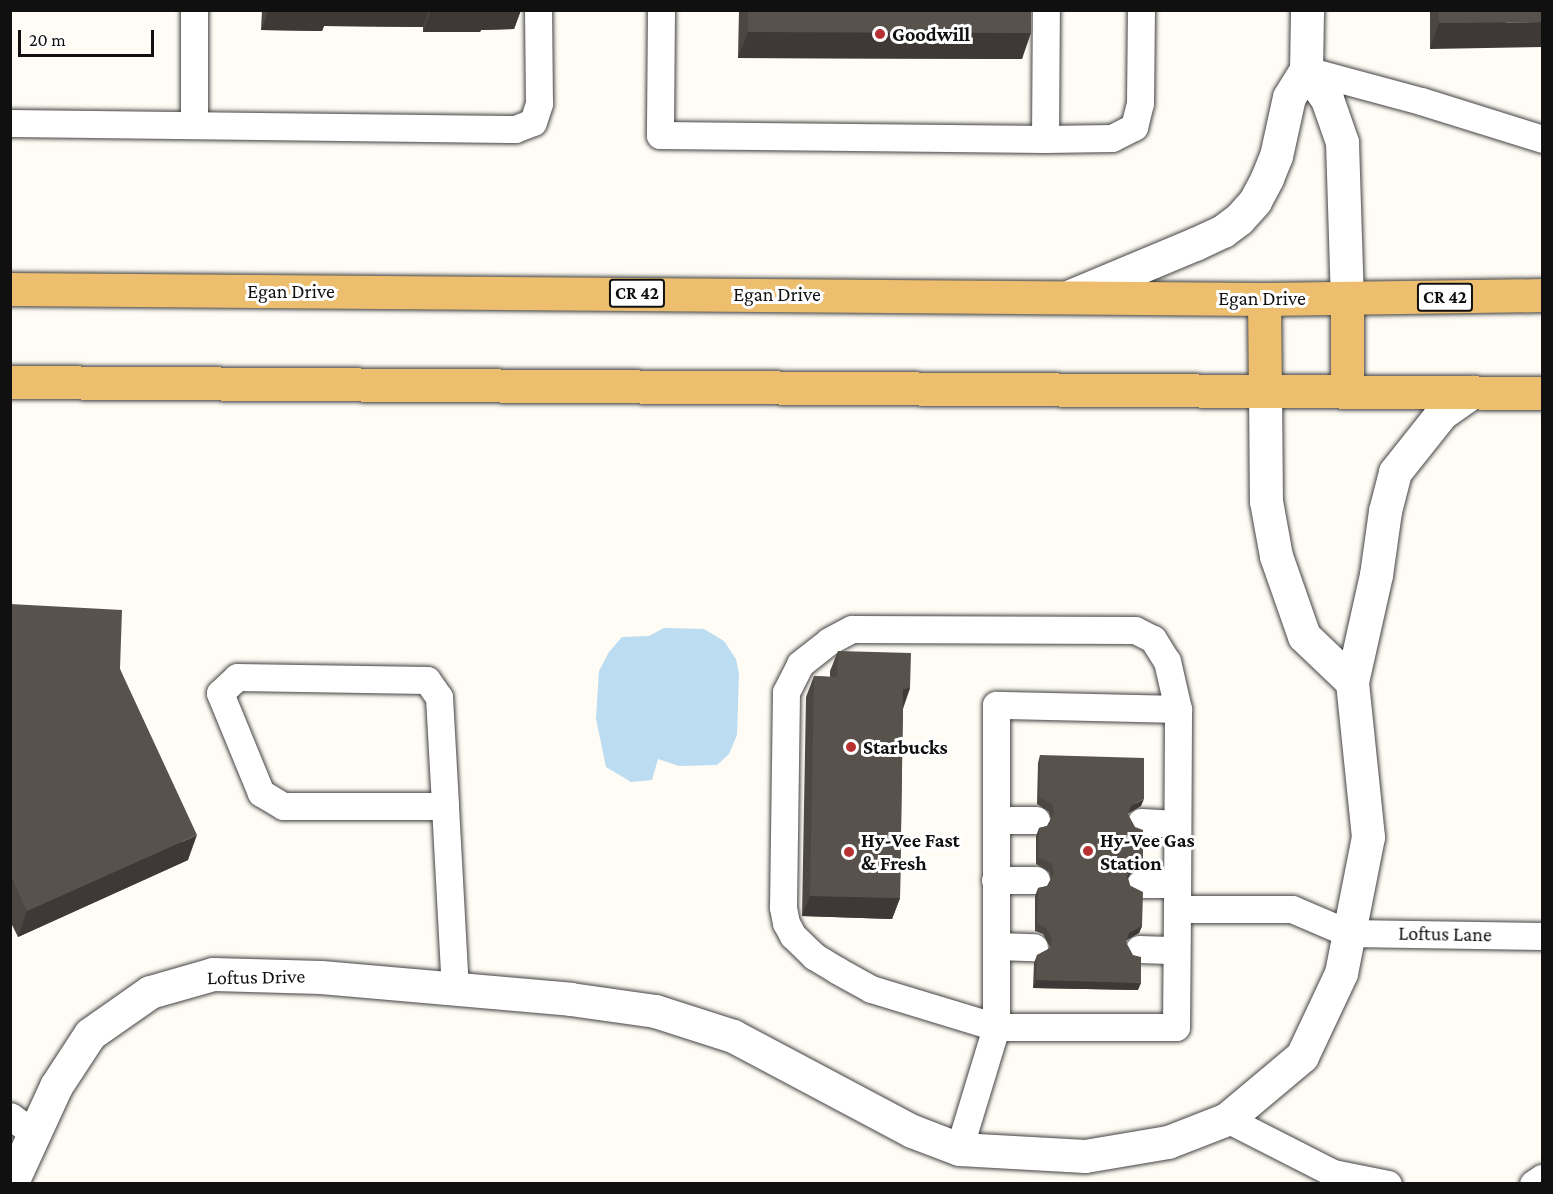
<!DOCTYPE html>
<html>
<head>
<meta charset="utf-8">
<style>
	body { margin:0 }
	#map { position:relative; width:1553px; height:1194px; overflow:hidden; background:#fefcf4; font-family:"Crimson Pro",serif }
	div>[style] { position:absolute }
	.water>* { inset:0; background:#bcdcf2 }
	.roads { filter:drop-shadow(0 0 2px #434343) drop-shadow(0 0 2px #434343) }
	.service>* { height:27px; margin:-13.5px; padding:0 13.5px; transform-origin:13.5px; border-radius:13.5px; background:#fff }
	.minor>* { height:33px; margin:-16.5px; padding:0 16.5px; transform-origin:16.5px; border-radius:16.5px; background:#fff }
	.trunk>* { height:33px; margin:-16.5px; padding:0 16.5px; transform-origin:16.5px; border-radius:16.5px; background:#ecbe6e }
	.wall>* { inset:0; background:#4c4742 }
	.shaded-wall>* { inset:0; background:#3e3936 }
	.building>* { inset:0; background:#58524d }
	.dots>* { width:16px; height:16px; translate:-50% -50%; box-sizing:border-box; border:3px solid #fff; border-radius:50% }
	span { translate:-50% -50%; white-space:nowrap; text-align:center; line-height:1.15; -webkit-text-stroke:6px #fff; paint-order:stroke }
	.shield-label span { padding:2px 4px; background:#fff; border:2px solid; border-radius:4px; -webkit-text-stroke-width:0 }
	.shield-label { font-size:18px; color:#101010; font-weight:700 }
	.poi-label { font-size:20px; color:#101010; font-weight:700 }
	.left { translate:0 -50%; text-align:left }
	.street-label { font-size:20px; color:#101010 }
	.frame { position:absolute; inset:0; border:12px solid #101010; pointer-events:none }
	.scale { position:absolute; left:18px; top:30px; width:136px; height:27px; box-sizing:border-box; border:3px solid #101010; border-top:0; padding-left:8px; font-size:18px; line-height:21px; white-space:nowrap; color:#101010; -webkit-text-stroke:4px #fff; paint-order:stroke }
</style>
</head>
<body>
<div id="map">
	<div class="water">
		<i style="clip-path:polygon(664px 628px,704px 629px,724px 641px,736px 659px,739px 674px,737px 735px,729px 754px,717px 765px,679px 766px,658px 759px,652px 780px,631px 782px,606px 767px,596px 719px,599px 671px,609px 652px,622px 637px,649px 636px)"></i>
	</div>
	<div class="roads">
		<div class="service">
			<i style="left:661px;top:10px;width:125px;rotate:90.5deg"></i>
			<i style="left:660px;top:135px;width:385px;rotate:0.6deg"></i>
			<i style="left:1045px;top:139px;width:67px;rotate:-0.9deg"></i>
			<i style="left:1112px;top:138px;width:25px;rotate:-27deg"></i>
			<i style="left:1134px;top:127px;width:25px;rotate:-76deg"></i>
			<i style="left:1140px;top:103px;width:93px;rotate:-89.4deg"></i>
			<i style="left:1306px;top:70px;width:119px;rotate:15.1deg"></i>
			<i style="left:1421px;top:101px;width:127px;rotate:17.4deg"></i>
			<i style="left:10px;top:123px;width:505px;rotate:0.68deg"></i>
			<i style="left:515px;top:129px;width:19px;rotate:-21deg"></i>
			<i style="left:533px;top:122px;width:20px;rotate:-72deg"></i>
			<i style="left:539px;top:103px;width:93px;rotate:-90.6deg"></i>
			<i style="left:194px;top:125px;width:115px;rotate:-90deg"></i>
			<i style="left:1045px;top:139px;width:129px;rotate:-89.6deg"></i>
			<i style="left:445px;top:806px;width:162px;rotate:180deg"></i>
			<i style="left:283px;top:806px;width:26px;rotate:-149deg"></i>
			<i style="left:261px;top:793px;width:108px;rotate:-112.3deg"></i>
			<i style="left:220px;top:693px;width:23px;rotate:-43deg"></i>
			<i style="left:237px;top:677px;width:190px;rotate:0.9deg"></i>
			<i style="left:427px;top:680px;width:21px;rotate:55deg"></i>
			<i style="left:439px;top:697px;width:109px;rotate:86.8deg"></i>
			<i style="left:445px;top:806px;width:185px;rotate:86.9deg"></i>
			<i style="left:996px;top:820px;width:40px"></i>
			<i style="left:1141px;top:822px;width:36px;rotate:3deg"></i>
			<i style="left:995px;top:880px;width:41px"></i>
			<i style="left:1140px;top:884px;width:37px"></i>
			<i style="left:1177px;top:909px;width:200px;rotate:-89.7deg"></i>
			<i style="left:1178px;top:709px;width:182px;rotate:-178.7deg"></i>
			<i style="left:996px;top:705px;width:322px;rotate:90deg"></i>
			<i style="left:996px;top:1027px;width:131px;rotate:-163.1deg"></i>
			<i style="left:871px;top:989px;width:39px;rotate:-151deg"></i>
			<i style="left:837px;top:970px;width:27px;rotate:-149deg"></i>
			<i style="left:814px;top:956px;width:29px;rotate:-136deg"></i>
			<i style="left:793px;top:936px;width:15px;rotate:-118deg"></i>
			<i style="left:786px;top:923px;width:16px;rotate:-101deg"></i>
			<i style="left:783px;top:907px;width:215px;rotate:-89.2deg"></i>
			<i style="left:786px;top:692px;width:31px;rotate:-63deg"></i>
			<i style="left:800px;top:664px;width:37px;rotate:-38deg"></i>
			<i style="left:829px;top:641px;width:26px;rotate:-28deg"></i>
			<i style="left:852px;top:629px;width:283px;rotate:0.2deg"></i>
			<i style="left:1135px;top:630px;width:20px;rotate:27deg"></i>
			<i style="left:1153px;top:639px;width:26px;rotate:58deg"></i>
			<i style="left:1167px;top:661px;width:49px;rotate:77.1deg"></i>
			<i style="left:996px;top:946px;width:38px;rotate:2deg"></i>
			<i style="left:1139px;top:949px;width:37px;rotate:2deg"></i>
			<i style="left:10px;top:1116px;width:32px;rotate:36deg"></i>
			<i style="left:1227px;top:1119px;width:119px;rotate:27deg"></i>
			<i style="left:1333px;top:1173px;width:56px;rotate:11.3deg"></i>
			<i style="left:959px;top:1149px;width:127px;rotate:-73.1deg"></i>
			<i style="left:996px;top:1027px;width:180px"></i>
			<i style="left:1176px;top:1027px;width:118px;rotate:-89.5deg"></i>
			<i style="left:1177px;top:909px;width:115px"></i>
			<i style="left:1292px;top:909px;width:61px;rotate:23.2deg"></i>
			<i style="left:1348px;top:933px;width:194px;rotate:0.9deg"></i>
			<i style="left:1533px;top:1184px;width:11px;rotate:-34deg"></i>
		</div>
		<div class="minor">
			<i style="left:1306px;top:70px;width:60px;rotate:-89deg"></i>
			<i style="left:1068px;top:297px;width:138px;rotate:-22.7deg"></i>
			<i style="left:1195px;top:244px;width:31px;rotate:-25deg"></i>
			<i style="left:1223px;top:231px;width:20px;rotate:-37deg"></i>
			<i style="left:1239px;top:219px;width:24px;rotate:-48deg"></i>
			<i style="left:1255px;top:201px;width:26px;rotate:-62deg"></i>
			<i style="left:1267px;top:178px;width:24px;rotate:-68deg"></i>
			<i style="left:1276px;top:156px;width:60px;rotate:-77.6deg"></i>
			<i style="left:1289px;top:97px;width:32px;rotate:-58deg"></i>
			<i style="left:1306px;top:70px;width:36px;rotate:54deg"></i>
			<i style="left:1327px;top:99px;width:46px;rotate:70.8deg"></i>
			<i style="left:1342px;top:142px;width:156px;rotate:88.2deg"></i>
			<i style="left:1265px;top:391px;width:110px;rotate:89.5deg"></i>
			<i style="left:1266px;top:501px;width:56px;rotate:79.7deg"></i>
			<i style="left:1276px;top:556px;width:85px;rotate:70.7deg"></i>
			<i style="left:1304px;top:636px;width:66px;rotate:43.8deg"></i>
			<i style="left:1352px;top:682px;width:110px;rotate:-77.4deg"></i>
			<i style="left:1376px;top:575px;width:65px;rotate:-82deg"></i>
			<i style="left:1385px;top:511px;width:40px;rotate:-75.6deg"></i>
			<i style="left:1395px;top:472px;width:75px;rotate:-51.5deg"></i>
			<i style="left:1442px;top:413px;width:37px;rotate:-35deg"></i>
			<i style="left:11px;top:1184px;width:108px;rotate:-65.3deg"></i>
			<i style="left:56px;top:1086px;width:62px;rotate:-56.8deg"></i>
			<i style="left:90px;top:1034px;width:73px;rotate:-35deg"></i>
			<i style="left:150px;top:992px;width:66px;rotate:-15.9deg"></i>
			<i style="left:213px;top:974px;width:108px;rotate:1.6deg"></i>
			<i style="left:321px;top:977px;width:250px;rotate:5deg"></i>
			<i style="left:570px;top:999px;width:86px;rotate:8deg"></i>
			<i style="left:655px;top:1011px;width:82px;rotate:17.8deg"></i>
			<i style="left:733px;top:1036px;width:203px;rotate:28deg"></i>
			<i style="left:912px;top:1131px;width:50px;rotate:21deg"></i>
			<i style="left:959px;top:1149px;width:126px;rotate:3.2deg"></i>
			<i style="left:1085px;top:1156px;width:84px;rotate:-9.6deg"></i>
			<i style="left:1168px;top:1142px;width:63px;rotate:-21.3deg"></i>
			<i style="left:1227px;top:1119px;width:98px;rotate:-40deg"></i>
			<i style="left:1302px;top:1056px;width:92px;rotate:-64.8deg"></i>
			<i style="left:1341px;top:973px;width:139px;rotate:-78.8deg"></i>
			<i style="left:1368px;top:837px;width:156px;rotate:-95.9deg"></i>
		</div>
		<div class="trunk">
			<i style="left:10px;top:289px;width:1254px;rotate:0.46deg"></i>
			<i style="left:1264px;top:299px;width:278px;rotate:-0.8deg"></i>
			<i style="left:1347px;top:298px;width:92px;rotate:90deg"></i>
			<i style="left:1264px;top:299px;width:92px;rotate:89.4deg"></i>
			<i style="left:10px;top:382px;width:1532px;rotate:0.41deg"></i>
		</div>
	</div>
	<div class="wall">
		<i style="clip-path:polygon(262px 10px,521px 10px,514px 29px,481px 30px,480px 32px,423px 32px,423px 27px,324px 26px,322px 31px,261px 30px)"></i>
		<i style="clip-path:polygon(739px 10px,1031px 10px,1022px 59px,738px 58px)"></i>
		<i style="clip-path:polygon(1430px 10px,1542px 10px,1430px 49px)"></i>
		<i style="clip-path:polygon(10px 604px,120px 669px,188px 860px,18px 937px,10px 921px)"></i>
		<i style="clip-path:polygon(838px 651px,910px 688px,903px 709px,900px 898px,892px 919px,802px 916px,806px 697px,814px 676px,830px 677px,830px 671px)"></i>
		<i style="clip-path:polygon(1040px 755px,1141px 806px,1129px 813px,1128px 814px,1140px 868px,1132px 871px,1128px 878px,1142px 926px,1139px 933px,1127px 940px,1126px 942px,1138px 990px,1033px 988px,1034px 963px,1037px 955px,1049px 949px,1050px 947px,1043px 934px,1035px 931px,1035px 896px,1038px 888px,1047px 886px,1051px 879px,1049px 872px,1036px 864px,1036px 836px,1039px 828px,1047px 826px,1051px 819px,1049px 812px,1037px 804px,1038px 763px)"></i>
	</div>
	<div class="shaded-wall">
		<i style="clip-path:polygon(269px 10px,429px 10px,423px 27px,324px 26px,322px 31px,261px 30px)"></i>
		<i style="clip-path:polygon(431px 10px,521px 10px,514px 29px,481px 30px,480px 32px,423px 32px)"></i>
		<i style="clip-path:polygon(1542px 22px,1542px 47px,1430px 49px,1439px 23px)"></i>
		<i style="clip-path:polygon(748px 32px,1031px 33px,1022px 59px,738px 58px)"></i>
		<i style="clip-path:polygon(910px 688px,902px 709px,903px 689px)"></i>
		<i style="clip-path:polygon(1144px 799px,1141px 806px,1128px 813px,1131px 806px)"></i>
		<i style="clip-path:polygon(197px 835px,188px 860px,18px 937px,27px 911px)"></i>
		<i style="clip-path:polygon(1143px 861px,1140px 868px,1132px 871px,1124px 883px,1127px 876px,1134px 863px)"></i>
		<i style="clip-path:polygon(810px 896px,900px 898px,892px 919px,802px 916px)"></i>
		<i style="clip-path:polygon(1142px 926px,1139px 933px,1126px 940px,1129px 933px)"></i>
		<i style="clip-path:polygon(1036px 980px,1141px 983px,1138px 990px,1033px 988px)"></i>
	</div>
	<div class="building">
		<i style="clip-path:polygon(748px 10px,1031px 10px,1031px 33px,748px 32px)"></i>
		<i style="clip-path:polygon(1439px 10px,1542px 10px,1542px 22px,1439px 23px)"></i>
		<i style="clip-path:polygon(10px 604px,122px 610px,120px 669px,197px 835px,27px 911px,10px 874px)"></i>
		<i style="clip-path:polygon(838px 651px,911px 653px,910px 688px,903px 689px,900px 898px,810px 896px,814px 676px,837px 677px)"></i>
		<i style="clip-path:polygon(1040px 755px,1144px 758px,1144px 799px,1131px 806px,1128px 814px,1135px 827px,1143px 830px,1143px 861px,1134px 863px,1127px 876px,1129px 885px,1143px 892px,1142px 926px,1129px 933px,1126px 942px,1133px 955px,1141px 957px,1141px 983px,1036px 980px,1037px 955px,1050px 948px,1052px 939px,1045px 927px,1037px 924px,1038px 888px,1047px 886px,1054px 873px,1052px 864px,1038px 857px,1039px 828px,1047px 826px,1054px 813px,1052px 804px,1039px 797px)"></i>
	</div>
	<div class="dots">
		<i style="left:880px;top:34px;background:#b73132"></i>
		<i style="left:851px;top:747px;background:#b73132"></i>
		<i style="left:1088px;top:851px;background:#b73132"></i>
		<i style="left:849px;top:852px;background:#b73132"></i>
	</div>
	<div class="shield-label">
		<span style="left:637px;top:293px">CR 42</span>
		<span style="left:1445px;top:297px">CR 42</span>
	</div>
	<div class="poi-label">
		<span class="left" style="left:892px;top:34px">Goodwill</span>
		<span class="left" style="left:863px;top:747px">Starbucks</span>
		<span class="left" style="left:861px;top:852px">Hy-Vee Fast<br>&amp; Fresh</span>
		<span class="left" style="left:1100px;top:852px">Hy-Vee Gas<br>Station</span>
	</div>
	<div class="street-label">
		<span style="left:291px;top:291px">Egan Drive</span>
		<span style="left:777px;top:294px">Egan Drive</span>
		<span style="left:1262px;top:298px">Egan Drive</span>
		<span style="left:1445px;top:934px;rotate:1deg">Loftus Lane</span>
		<span style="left:256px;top:977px;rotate:-1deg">Loftus Drive</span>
	</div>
	<div class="frame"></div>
	<div class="scale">20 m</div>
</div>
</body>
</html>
